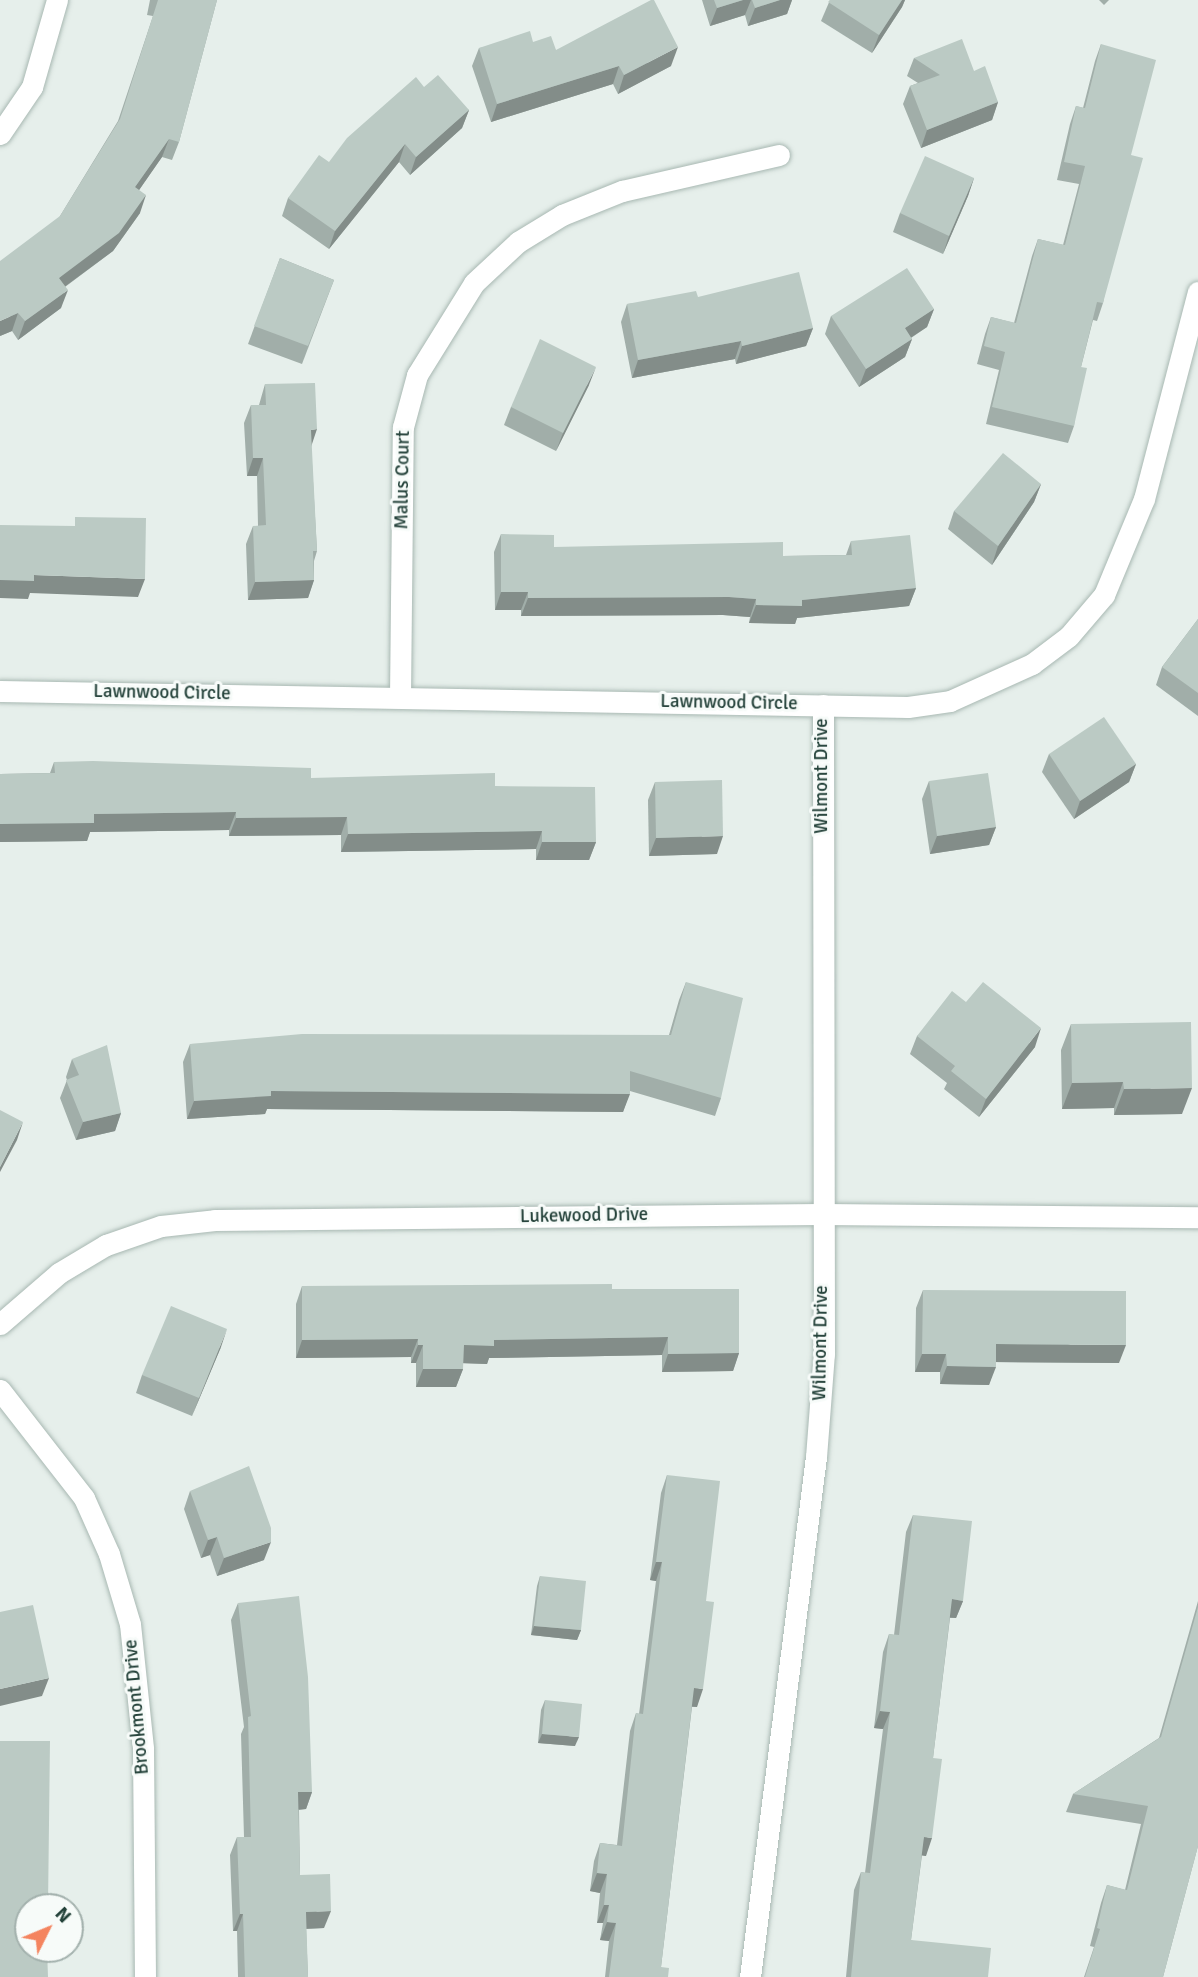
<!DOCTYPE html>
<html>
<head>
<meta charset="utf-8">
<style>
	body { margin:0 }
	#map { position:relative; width:1198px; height:1977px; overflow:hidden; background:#e6efeb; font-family:Signika,sans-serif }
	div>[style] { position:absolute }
	.roads { filter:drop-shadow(0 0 2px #a8b8b2) drop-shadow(0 0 2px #a8b8b2) }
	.minor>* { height:21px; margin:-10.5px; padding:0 10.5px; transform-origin:10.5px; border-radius:10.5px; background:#fff }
	.wall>* { inset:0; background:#a1aea9 }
	.shaded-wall>* { inset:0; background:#838d89 }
	.building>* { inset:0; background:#bbcac4 }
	span { translate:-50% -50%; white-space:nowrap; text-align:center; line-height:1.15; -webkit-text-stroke:6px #f7fbf9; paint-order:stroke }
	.street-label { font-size:19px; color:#24423a }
	.north { position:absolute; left:14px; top:1893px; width:70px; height:70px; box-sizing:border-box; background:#f7fbf9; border:2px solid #a3b1ad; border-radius:50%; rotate:47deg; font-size:19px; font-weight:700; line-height:28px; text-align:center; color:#24423a }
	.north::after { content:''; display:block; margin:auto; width:24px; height:32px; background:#f4845f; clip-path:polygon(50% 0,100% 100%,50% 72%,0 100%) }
</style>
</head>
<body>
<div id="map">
	<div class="roads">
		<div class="minor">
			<i style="left:0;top:134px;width:57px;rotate:-55.8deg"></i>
			<i style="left:32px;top:87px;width:91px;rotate:-74deg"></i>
			<i style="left:0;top:691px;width:908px;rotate:1.01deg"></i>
			<i style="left:908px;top:707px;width:42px;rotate:-8.1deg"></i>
			<i style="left:950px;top:701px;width:90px;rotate:-24.3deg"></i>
			<i style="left:1032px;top:664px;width:46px;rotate:-37.1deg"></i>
			<i style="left:1069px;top:636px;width:54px;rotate:-49.5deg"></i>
			<i style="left:1104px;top:595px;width:104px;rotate:-67.4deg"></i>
			<i style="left:1144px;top:499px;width:214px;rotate:-75.4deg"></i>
			<i style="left:400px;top:697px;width:270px;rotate:-89.4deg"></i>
			<i style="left:403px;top:427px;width:54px;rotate:-74.9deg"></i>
			<i style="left:417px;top:375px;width:108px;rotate:-58.2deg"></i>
			<i style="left:474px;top:283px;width:60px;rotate:-43deg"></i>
			<i style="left:518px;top:242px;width:52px;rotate:-31.5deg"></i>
			<i style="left:562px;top:215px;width:65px;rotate:-21.8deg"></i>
			<i style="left:622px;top:191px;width:161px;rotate:-12.9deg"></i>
			<i style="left:0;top:1324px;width:78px;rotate:-40.8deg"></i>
			<i style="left:59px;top:1273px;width:55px;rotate:-30.8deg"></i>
			<i style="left:106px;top:1245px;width:58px;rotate:-19.1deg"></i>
			<i style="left:161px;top:1226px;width:54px;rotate:-6.3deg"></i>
			<i style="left:215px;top:1220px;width:606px;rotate:-0.57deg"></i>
			<i style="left:821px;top:1214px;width:377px;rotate:0.5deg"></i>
			<i style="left:0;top:1390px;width:137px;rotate:52.1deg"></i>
			<i style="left:84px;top:1498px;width:61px;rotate:65.9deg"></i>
			<i style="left:109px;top:1554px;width:73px;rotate:73.3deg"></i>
			<i style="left:130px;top:1624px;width:125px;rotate:84deg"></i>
			<i style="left:143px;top:1748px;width:229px;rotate:89.5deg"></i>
			<i style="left:750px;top:1977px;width:524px;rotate:-82.77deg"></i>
			<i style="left:816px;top:1457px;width:103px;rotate:-85.6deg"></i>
			<i style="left:824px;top:1354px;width:649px;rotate:-90.09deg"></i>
		</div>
	</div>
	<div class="wall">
		<i style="clip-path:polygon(150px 0,217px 0,179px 142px,172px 160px,162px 157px,139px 190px,140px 213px,113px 251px,65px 287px,61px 308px,18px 340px,12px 331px,0 336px,60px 216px,118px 121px,153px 16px,147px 15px)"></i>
		<i style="clip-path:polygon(702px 0,792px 0,787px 14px,748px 26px,745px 15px,710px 26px)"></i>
		<i style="clip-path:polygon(830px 0,905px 0,902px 7px,872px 53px,821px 21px)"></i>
		<i style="clip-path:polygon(1099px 0,1109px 0,1104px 5px)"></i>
		<i style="clip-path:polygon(533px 42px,556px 50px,671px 66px,618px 94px,613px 84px,491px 122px,472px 66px,479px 48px)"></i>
		<i style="clip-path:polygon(1101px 44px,1131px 155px,1103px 303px,1097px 321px,1093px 320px,1081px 367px,1074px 426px,1068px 443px,986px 424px,999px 370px,977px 364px,985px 334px,991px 317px,1014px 323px,1032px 256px,1038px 239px,1063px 245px,1079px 184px,1057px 180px,1070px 124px,1076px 106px,1083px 108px,1095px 61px)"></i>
		<i style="clip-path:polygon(914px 58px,974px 71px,998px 102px,992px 120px,921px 148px,903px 104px,910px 86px,918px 83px,907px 76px)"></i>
		<i style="clip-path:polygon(424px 87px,469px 110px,462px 128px,410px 175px,399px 162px,329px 249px,282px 216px,288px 198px)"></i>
		<i style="clip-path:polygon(974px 178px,968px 196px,943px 254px,893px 232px,900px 213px)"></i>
		<i style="clip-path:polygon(280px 258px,334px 280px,302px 364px,248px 344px)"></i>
		<i style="clip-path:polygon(698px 297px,813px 328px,806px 346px,736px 364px,735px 359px,632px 378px,621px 322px,627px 304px)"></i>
		<i style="clip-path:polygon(934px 309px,927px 327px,911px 338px,912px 339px,905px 357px,859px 387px,825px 334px,831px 316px)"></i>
		<i style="clip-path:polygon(265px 384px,311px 446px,317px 551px,314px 561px,314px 580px,308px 598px,248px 600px,246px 544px,253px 526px,258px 526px,257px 476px,247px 476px,244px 423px,251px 405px,259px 405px)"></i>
		<i style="clip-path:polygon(589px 385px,556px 451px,504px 425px,511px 407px)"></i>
		<i style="clip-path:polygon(1041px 484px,1034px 502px,992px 565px,948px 529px,954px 511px)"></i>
		<i style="clip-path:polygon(501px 534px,554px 547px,783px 556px,846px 555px,851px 541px,916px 588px,909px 606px,797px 618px,795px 624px,749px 623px,750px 617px,723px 615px,521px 616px,521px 610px,495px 610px,494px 552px)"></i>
		<i style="clip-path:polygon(1198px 619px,1198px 716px,1156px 685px,1162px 667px)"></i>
		<i style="clip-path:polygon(1049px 754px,1136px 764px,1129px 782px,1074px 819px,1042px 772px)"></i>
		<i style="clip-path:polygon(54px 762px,311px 778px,495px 786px,596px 842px,589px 860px,536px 860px,536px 849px,341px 852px,341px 835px,229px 836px,229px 830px,90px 832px,87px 841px,0 842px,0 774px,50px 773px)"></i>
		<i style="clip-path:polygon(929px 781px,996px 827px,989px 845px,930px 854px,922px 799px)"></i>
		<i style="clip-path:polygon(655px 782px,717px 854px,649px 856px,648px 800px)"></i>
		<i style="clip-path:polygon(686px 982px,721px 1098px,715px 1116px,630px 1091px,623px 1112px,267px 1109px,265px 1114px,187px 1119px,183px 1062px,190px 1044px,669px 1035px,679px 1000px)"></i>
		<i style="clip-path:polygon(966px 1002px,1035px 1047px,979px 1117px,944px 1089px,947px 1083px,910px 1054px,917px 1036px)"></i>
		<i style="clip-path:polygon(1071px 1024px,1182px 1114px,1114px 1115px,1114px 1108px,1062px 1109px,1061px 1050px)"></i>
		<i style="clip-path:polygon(72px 1059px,121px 1113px,115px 1131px,76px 1140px,60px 1098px,67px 1080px,66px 1077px)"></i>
		<i style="clip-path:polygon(302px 1286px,612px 1289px,739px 1353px,733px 1371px,662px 1372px,662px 1355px,489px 1358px,487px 1364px,463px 1363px,463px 1369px,456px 1387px,416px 1387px,416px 1363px,411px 1363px,411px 1357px,296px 1358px,296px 1304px)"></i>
		<i style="clip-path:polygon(923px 1290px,1119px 1363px,996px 1362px,989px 1385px,940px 1384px,940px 1372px,915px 1372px,916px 1308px)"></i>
		<i style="clip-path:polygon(221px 1347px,192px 1416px,136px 1393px,142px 1375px)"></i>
		<i style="clip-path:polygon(667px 1475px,706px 1601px,697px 1707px,692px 1707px,661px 1967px,668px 1977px,605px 1977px,609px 1941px,600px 1940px,603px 1923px,597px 1923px,600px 1893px,590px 1891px,594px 1861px,600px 1843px,617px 1845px,630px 1731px,636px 1713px,639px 1714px,656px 1581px,650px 1580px,661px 1493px)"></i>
		<i style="clip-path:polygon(190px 1491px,264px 1560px,217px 1576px,210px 1555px,201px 1558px,184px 1509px)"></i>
		<i style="clip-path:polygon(913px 1515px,963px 1601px,956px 1618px,950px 1618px,933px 1758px,926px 1856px,922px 1855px,911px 1940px,988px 1977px,846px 1977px,854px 1890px,861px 1872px,865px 1873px,883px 1729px,874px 1728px,883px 1652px,889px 1634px,894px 1635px,906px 1532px)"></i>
		<i style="clip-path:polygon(540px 1576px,581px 1630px,577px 1640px,531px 1635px,537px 1586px)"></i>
		<i style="clip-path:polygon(1198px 1601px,1198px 1846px,1163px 1977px,1084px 1977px,1094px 1947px,1090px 1946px,1101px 1903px,1107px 1885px,1125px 1890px,1141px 1824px,1066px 1812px,1073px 1794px,1159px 1738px)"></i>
		<i style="clip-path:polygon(238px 1603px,312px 1792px,306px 1809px,299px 1810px,300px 1875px,324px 1928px,306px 1929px,308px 1977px,238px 1977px,237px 1931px,233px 1931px,230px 1855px,237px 1837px,244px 1837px,241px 1734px,244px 1727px,231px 1620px)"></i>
		<i style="clip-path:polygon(545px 1700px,575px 1746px,538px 1743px,541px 1710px)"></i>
	</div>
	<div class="shaded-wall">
		<i style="clip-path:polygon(743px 0,751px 0,745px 15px,710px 26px,717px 8px)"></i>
		<i style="clip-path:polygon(780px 0,792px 0,787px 14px,748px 26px,755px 8px)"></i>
		<i style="clip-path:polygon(902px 0,905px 0,902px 7px,872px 53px,879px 35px)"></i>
		<i style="clip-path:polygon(678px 47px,671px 66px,618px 94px,624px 75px)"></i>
		<i style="clip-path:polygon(619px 66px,613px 84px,491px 122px,497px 104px)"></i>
		<i style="clip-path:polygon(998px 102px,992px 120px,921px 148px,927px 130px)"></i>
		<i style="clip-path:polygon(469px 110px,462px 128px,410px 175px,416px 157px)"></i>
		<i style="clip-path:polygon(169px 139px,162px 157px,128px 206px,135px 187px)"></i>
		<i style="clip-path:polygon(405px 144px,399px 162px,329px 249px,335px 231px)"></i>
		<i style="clip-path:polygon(974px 178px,968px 196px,943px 254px,949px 236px)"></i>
		<i style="clip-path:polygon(146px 195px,140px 213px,113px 251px,52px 296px,59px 278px)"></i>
		<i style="clip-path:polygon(68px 290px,61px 308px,18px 340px,25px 321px)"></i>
		<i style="clip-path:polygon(934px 309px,927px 327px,898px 346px,905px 328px)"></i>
		<i style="clip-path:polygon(18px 313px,12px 331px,0 336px,0 321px)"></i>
		<i style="clip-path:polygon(813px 328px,806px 346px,736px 364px,742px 346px)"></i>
		<i style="clip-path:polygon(912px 339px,905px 357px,859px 387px,866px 369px)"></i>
		<i style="clip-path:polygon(741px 341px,735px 359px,632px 378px,638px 360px)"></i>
		<i style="clip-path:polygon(596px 367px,589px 385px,556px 451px,563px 433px)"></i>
		<i style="clip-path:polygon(317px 429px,311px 447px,311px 430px)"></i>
		<i style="clip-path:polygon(253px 458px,263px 458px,257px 476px,247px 476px)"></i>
		<i style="clip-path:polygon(1041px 484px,1034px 502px,992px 565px,998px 546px)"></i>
		<i style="clip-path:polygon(34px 575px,145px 579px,138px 597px,30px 593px,28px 599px,0 598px,0 580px)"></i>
		<i style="clip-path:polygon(314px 580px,308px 598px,248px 600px,255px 582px)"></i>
		<i style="clip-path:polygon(916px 588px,909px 606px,797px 618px,795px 624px,749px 623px,756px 605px)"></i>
		<i style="clip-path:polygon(501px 592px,528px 592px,521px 610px,495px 610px)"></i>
		<i style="clip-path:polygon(729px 597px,756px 599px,750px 617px,723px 615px,521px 616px,528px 598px)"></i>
		<i style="clip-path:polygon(1136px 764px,1129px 782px,1074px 819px,1080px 801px)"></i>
		<i style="clip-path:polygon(236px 812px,229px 830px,90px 832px,87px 841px,0 842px,0 824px,94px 814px)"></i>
		<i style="clip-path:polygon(347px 817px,341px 835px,229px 836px,236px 818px)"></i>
		<i style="clip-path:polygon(996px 827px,989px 845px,930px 854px,937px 836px)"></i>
		<i style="clip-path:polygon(542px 831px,536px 849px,341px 852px,348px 834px)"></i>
		<i style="clip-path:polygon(723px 836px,717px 854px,649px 856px,656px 838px)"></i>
		<i style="clip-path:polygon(542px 842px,596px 842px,589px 860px,536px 860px)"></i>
		<i style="clip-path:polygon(1041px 1028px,1035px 1047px,979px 1117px,986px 1099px)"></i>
		<i style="clip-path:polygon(1123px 1082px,1114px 1108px,1062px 1109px,1072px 1083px)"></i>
		<i style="clip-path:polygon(1192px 1088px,1182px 1114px,1114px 1115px,1124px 1089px)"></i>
		<i style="clip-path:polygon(271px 1091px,630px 1094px,623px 1112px,267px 1109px,265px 1114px,187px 1119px,194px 1101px)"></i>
		<i style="clip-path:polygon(121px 1113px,115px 1131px,76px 1140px,83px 1122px)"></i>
		<i style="clip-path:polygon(23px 1122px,17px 1140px,0 1172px,0 1167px)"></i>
		<i style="clip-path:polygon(227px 1329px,221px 1347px,192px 1416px,199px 1398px)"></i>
		<i style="clip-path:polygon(668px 1337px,662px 1355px,489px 1358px,487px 1364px,457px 1363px,464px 1345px,494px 1340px)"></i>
		<i style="clip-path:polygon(418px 1339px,411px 1357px,296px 1358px,302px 1340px)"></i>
		<i style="clip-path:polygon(996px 1344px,1126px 1345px,1119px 1363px,990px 1362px)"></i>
		<i style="clip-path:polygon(418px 1345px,423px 1345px,416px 1363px,411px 1363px)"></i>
		<i style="clip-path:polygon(739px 1353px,733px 1371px,662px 1372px,668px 1354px)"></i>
		<i style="clip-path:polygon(922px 1354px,946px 1354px,940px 1372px,915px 1372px)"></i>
		<i style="clip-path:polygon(947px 1366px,996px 1367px,989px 1385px,940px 1384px)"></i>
		<i style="clip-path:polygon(423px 1369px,463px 1369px,456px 1387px,416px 1387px)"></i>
		<i style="clip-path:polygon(217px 1537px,210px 1555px,201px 1558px,208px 1540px)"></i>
		<i style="clip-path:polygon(271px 1542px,264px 1560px,217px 1576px,224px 1558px)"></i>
		<i style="clip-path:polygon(656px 1562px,662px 1562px,656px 1581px,650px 1580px)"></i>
		<i style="clip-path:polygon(952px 1599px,963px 1601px,956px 1618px,945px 1617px)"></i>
		<i style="clip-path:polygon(534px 1626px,581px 1630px,577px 1640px,531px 1635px)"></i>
		<i style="clip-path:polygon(49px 1678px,42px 1696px,0 1706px,0 1689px)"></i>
		<i style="clip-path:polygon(694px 1688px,703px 1689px,697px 1707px,688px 1706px)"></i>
		<i style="clip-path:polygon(880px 1711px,890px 1712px,883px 1729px,874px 1728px)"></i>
		<i style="clip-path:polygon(542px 1734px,579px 1737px,575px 1746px,538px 1743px)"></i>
		<i style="clip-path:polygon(298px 1792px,312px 1792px,306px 1809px,292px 1810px)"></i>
		<i style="clip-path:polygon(924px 1837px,932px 1838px,926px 1856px,918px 1855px)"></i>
		<i style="clip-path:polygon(597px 1873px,607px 1874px,600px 1893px,590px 1891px)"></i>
		<i style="clip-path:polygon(604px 1905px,609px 1905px,603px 1923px,597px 1923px)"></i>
		<i style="clip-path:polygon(331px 1911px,324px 1928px,300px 1929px,306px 1912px)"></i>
		<i style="clip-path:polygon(240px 1914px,243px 1914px,237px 1931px,233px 1931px)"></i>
		<i style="clip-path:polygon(607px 1922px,616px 1923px,609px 1941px,600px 1940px)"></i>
	</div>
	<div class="building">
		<i style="clip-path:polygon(158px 0,217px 0,179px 142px,169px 139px,135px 187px,146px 195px,119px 233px,59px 278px,68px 290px,25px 321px,18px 313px,0 321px,0 261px,60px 216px,120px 119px)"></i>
		<i style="clip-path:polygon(651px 0,654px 0,678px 47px,624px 75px,619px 66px,497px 104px,479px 48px,530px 31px,533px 42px,551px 36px,556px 50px)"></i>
		<i style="clip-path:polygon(714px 0,743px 0,717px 8px)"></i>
		<i style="clip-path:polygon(752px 0,780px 0,755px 8px)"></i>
		<i style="clip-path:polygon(830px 0,902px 0,879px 35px,828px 2px)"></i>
		<i style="clip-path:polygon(962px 39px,974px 71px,985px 66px,998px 102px,927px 130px,910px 86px,940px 75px,914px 58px)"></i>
		<i style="clip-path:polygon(1101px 44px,1156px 60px,1131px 155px,1143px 158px,1103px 303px,1097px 302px,1081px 367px,1087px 368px,1074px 426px,992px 407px,1005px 352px,984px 346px,991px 317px,1016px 323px,1038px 239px,1065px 245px,1085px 166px,1064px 162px,1076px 106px,1085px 108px)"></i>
		<i style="clip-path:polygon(438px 75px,469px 110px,416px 157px,405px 144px,335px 231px,288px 198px,319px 155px,329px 162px,347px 138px,416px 77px,424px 87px)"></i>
		<i style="clip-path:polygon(925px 156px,974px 178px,949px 236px,900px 213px)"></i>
		<i style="clip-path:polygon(280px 258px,334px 280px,308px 346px,254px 326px)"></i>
		<i style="clip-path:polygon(907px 268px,934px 309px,905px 328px,912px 339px,866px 369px,831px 316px)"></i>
		<i style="clip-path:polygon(799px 272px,813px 328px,742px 346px,741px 341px,638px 360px,627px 304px,696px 291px,698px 297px)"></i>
		<i style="clip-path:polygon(540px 339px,596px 367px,563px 433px,511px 407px)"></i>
		<i style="clip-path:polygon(315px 383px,317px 429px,311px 430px,317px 551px,313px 551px,314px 580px,255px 582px,253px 526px,266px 525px,263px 458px,253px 458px,251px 405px,266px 405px,265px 384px)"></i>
		<i style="clip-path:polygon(1003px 453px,1041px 484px,998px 546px,954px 511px)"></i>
		<i style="clip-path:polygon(75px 517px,146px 518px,145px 579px,34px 575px,34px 581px,0 580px,0 525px,75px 526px)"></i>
		<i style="clip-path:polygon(501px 534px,554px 535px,554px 547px,783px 542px,783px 556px,852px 555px,851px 541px,910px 535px,916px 588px,802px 600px,802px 606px,756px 605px,756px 599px,729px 597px,528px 598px,528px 592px,501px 592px)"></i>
		<i style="clip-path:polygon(1198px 619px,1198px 693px,1162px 667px)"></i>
		<i style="clip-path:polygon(1104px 717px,1136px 764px,1080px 801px,1049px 754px)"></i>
		<i style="clip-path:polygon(93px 761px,311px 768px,311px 778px,495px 773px,495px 786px,595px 787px,596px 842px,542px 842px,542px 831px,348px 834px,347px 817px,236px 818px,236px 812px,94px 814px,94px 823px,0 824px,0 774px,55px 773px,54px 762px)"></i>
		<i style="clip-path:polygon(988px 773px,996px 827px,937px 836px,929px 781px)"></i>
		<i style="clip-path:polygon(722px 780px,723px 836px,656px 838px,655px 782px)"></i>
		<i style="clip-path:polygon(686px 982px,743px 998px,721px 1098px,630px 1071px,630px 1094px,271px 1091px,271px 1096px,194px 1101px,190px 1044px,302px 1034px,671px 1035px)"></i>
		<i style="clip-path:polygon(983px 982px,1041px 1028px,986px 1099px,951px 1071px,955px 1066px,917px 1036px,952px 991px,966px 1002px)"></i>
		<i style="clip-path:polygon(1191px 1022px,1192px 1088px,1124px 1089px,1123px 1082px,1072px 1083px,1071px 1024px)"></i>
		<i style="clip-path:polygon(107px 1045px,121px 1113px,83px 1122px,66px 1080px,79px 1075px,72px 1059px)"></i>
		<i style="clip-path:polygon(0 1110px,23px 1122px,0 1167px)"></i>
		<i style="clip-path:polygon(612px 1284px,612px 1289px,739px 1289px,739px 1353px,668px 1354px,668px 1337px,494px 1340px,494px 1346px,464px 1345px,463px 1369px,423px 1369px,423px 1345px,418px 1345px,418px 1339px,302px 1340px,302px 1286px)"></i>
		<i style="clip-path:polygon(923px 1290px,1126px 1291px,1126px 1345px,996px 1344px,996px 1367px,947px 1366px,946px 1354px,922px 1354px)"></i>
		<i style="clip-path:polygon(171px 1306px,227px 1329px,199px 1398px,142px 1375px)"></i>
		<i style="clip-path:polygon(249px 1466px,271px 1528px,271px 1542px,224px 1558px,217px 1537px,208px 1540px,190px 1491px)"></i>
		<i style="clip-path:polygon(667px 1475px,720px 1481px,706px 1601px,714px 1602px,703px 1689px,694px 1688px,661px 1967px,669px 1968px,668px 1977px,609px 1977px,616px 1923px,607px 1922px,609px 1905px,604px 1905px,607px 1874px,597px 1873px,600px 1843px,622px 1846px,636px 1713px,643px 1714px,662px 1562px,656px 1562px)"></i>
		<i style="clip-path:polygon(913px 1515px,972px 1521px,963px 1601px,952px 1599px,933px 1758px,942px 1759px,932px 1838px,924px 1837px,911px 1940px,991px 1948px,988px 1977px,851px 1977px,861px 1872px,870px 1873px,890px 1712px,880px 1711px,889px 1634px,899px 1635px)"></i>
		<i style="clip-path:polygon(540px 1576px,586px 1581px,581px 1630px,534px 1626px)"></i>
		<i style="clip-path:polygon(299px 1596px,308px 1677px,312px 1792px,298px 1792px,300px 1875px,330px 1874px,331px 1911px,306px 1912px,308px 1977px,245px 1977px,243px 1914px,240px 1914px,237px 1837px,251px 1837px,248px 1717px,251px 1716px,238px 1603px)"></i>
		<i style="clip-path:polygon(33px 1605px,49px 1678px,0 1689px,0 1612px)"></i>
		<i style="clip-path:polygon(1198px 1607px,1198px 1846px,1163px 1977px,1085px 1977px,1100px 1929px,1097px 1928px,1107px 1885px,1127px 1890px,1148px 1806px,1073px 1794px,1161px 1737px)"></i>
		<i style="clip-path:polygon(545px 1700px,582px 1704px,579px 1737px,542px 1734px)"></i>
		<i style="clip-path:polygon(0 1741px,50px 1741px,48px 1907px,28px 1907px,28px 1949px,47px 1949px,48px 1977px,0 1977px)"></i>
	</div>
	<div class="street-label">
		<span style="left:403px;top:480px;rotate:-89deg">Malus Court</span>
		<span style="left:162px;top:693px;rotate:1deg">Lawnwood Circle</span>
		<span style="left:729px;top:703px;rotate:1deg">Lawnwood Circle</span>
		<span style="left:822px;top:776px;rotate:-90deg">Wilmont Drive</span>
		<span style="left:584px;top:1216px;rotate:-1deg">Lukewood Drive</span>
		<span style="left:821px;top:1343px;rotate:-89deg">Wilmont Drive</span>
		<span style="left:137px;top:1707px;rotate:-95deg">Brookmont Drive</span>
	</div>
	<div class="north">N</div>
</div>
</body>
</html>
